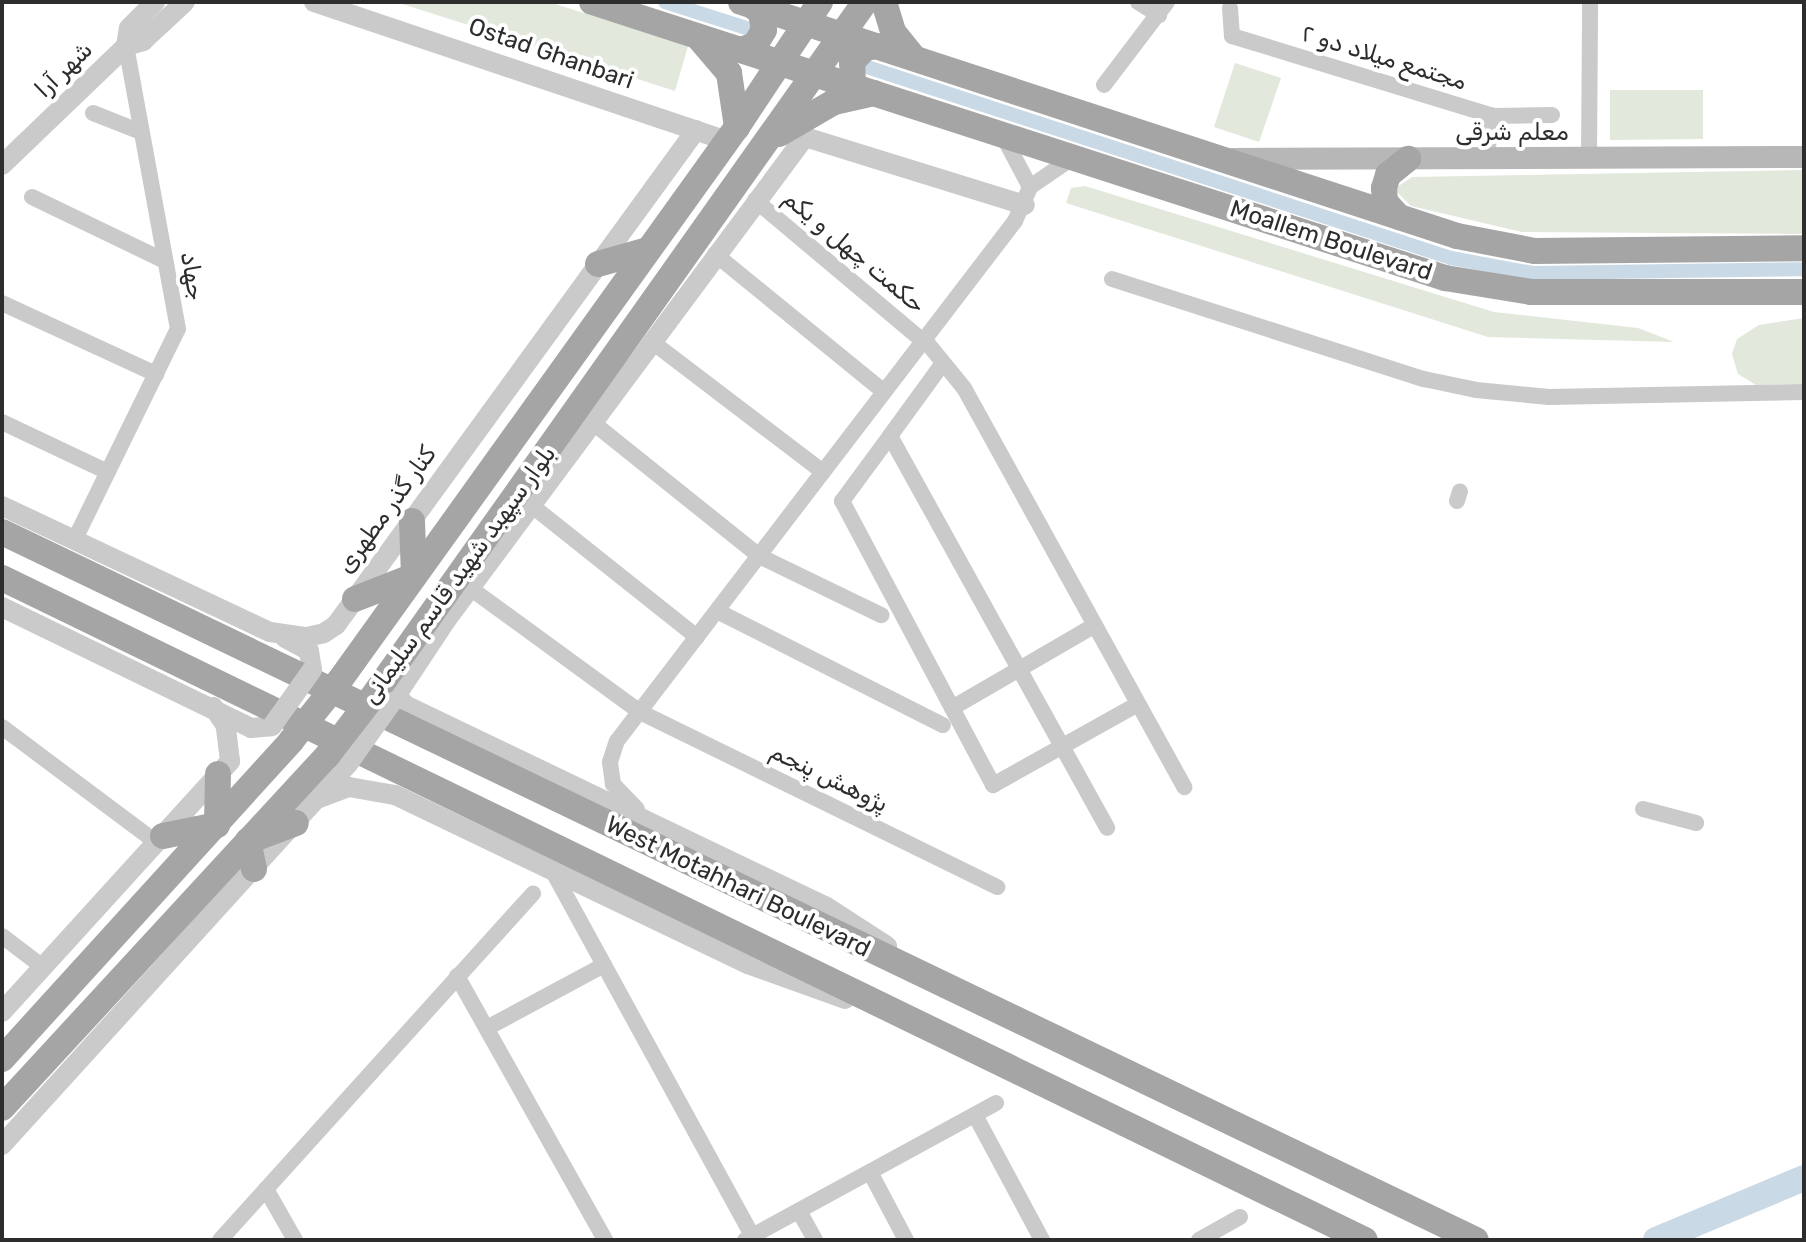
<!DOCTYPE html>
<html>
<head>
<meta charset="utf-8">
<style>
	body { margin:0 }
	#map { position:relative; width:1806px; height:1242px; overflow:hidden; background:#fff; font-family:Rubik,Vazirmatn,sans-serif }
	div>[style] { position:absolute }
	.green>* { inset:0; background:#e2e8dc }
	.canal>* { height:14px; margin:-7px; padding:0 7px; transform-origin:7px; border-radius:7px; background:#cad9e6 }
	.river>* { height:26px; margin:-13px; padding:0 13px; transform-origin:13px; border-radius:13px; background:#cad9e6 }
	.minor>* { height:16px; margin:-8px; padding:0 8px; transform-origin:8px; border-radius:8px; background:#cacaca }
	.tertiary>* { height:20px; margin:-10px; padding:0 10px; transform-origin:10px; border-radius:10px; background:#cacaca }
	.secondary>* { height:22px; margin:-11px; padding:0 11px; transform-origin:11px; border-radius:11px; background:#b7b7b7 }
	.primary>* { height:26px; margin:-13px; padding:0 13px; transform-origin:13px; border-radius:13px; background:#a5a5a5 }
	.tertiary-bridge>* { height:20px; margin:-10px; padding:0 10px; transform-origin:10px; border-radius:10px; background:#cacaca }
	.primary-bridge>* { height:26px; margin:-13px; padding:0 13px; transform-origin:13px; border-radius:13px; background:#a5a5a5 }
	span { translate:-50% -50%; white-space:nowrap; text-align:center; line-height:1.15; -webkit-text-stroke:8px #fff; paint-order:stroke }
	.street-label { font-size:24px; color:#2d2d2d }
	.frame { position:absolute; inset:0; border:4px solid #2d2d2d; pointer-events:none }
</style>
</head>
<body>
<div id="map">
	<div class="green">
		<i style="clip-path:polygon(396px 2px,549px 2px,688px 46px,675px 91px)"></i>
		<i style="clip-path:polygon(1235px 63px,1281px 78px,1259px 142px,1214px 127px)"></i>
		<i style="clip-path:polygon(1610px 90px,1703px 90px,1703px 139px,1610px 140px)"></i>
		<i style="clip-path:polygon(1804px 170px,1804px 234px,1522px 232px,1411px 206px,1394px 189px,1412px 177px)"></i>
		<i style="clip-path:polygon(1085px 186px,1494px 312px,1638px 328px,1674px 342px,1488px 337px,1066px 203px,1071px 188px)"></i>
		<i style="clip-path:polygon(1804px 318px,1804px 384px,1756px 385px,1738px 374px,1732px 354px,1737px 339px,1759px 325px)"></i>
	</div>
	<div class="canal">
		<i style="left:665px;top:2px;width:92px;rotate:17.7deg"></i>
		<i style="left:864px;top:66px;width:618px;rotate:18.11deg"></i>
		<i style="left:1451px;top:258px;width:83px;rotate:10.4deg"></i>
		<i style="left:1533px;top:273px;width:271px;rotate:-0.8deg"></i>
	</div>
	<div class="river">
		<i style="left:1656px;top:1240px;width:160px;rotate:-22.7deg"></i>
	</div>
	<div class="minor">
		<i style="left:1138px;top:2px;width:25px;rotate:32deg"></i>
		<i style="left:1230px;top:8px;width:28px;rotate:86deg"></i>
		<i style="left:1232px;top:36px;width:273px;rotate:17deg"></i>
		<i style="left:1493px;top:116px;width:59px;rotate:-1deg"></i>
		<i style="left:1104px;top:85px;width:104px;rotate:-52.8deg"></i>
		<i style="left:93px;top:113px;width:52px;rotate:21.6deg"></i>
		<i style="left:1003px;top:136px;width:58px;rotate:62.1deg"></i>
		<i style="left:1486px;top:159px;width:44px;rotate:-80.8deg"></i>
		<i style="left:1589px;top:159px;width:157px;rotate:-89.6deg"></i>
		<i style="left:32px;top:197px;width:148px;rotate:25.7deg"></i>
		<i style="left:755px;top:200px;width:219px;rotate:40deg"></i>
		<i style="left:715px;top:254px;width:218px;rotate:39.2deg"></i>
		<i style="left:1112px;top:279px;width:328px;rotate:17.8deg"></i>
		<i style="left:1424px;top:379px;width:53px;rotate:11.9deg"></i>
		<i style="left:1476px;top:390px;width:73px;rotate:5.5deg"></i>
		<i style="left:1549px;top:397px;width:255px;rotate:-1.1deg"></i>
		<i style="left:2px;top:303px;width:170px;rotate:24.8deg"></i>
		<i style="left:924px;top:339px;width:63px;rotate:50.8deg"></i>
		<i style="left:964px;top:388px;width:456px;rotate:61.1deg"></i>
		<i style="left:651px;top:341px;width:216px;rotate:37.3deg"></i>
		<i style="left:943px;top:363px;width:90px;rotate:126deg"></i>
		<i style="left:890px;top:436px;width:448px;rotate:61deg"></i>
		<i style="left:2px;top:422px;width:117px;rotate:25.3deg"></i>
		<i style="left:592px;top:422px;width:214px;rotate:38.7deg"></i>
		<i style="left:759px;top:556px;width:136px;rotate:25.8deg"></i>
		<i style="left:890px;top:436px;width:81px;rotate:126.4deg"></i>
		<i style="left:842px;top:501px;width:322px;rotate:62deg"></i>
		<i style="left:993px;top:785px;width:166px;rotate:-29.2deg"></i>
		<i style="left:1457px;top:501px;width:10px;rotate:-73deg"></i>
		<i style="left:531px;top:505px;width:212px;rotate:38.5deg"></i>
		<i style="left:74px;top:541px;width:236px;rotate:-63.9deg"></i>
		<i style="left:178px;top:329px;width:288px;rotate:-100.4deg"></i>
		<i style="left:470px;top:588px;width:210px;rotate:36.1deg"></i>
		<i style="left:640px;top:712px;width:398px;rotate:26.1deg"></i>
		<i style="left:717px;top:611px;width:253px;rotate:26.8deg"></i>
		<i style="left:952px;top:708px;width:165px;rotate:-30.1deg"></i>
		<i style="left:2px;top:727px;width:194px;rotate:36.8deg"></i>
		<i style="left:637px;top:809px;width:35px;rotate:-134deg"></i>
		<i style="left:613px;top:784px;width:22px;rotate:-98deg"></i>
		<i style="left:610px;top:762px;width:22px;rotate:-72deg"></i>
		<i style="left:617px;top:741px;width:655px;rotate:-52.57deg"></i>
		<i style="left:1015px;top:221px;width:37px;rotate:-66deg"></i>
		<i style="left:1030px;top:187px;width:51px;rotate:-34.6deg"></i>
		<i style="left:1643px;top:809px;width:55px;rotate:14.8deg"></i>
		<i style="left:552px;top:870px;width:417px;rotate:61.3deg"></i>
		<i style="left:2px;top:936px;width:51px;rotate:37.1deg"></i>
		<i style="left:457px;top:976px;width:303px;rotate:60.7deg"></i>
		<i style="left:487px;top:1028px;width:133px;rotate:-28.3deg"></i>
		<i style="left:975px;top:1115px;width:142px;rotate:61.8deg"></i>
		<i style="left:870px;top:1172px;width:77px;rotate:62.1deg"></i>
		<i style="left:266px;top:1189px;width:59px;rotate:60.4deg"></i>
		<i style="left:799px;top:1211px;width:33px;rotate:61deg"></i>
		<i style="left:220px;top:1240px;width:467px;rotate:-47.9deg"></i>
		<i style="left:745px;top:1240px;width:286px;rotate:-28.6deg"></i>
		<i style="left:1199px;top:1240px;width:47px;rotate:-29.3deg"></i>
	</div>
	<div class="tertiary">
		<i style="left:314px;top:2px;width:436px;rotate:18.6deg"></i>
		<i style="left:126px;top:46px;width:18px;rotate:-81deg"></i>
		<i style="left:129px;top:28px;width:37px;rotate:-45deg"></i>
		<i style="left:2px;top:165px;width:172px;rotate:-43.8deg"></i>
		<i style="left:126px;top:46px;width:18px;rotate:-16deg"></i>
		<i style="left:143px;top:41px;width:57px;rotate:-42.9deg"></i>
		<i style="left:2px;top:506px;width:296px;rotate:25.2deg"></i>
		<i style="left:270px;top:632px;width:37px;rotate:8deg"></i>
		<i style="left:307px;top:637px;width:17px;rotate:-13deg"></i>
		<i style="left:324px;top:633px;width:14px;rotate:-34deg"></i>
		<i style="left:336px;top:625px;width:612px;rotate:-53.97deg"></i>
		<i style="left:2px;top:607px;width:277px;rotate:25.9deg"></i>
		<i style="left:251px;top:728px;width:21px;rotate:-5deg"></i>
		<i style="left:285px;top:638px;width:27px;rotate:28deg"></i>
		<i style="left:309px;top:651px;width:19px;rotate:81deg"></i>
		<i style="left:397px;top:695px;width:13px;rotate:51deg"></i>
		<i style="left:405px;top:705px;width:466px;rotate:25.6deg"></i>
		<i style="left:825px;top:906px;width:74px;rotate:32.8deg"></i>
		<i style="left:392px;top:702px;width:100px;rotate:-56.5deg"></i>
		<i style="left:447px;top:619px;width:600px;rotate:-53.4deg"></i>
		<i style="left:805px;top:137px;width:230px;rotate:17.2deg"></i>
		<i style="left:317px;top:799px;width:34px;rotate:-21deg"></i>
		<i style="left:349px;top:787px;width:47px;rotate:9.9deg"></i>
		<i style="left:395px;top:795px;width:391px;rotate:25.6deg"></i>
		<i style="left:748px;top:964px;width:103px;rotate:19.8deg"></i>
		<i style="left:2px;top:1012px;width:339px;rotate:-47.7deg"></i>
		<i style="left:230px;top:761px;width:35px;rotate:-97deg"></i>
		<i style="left:226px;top:726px;width:23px;rotate:-124deg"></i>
		<i style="left:2px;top:1145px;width:515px;rotate:-47.76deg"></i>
	</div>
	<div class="secondary">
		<i style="left:1233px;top:159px;width:571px;rotate:-0.2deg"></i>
	</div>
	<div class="primary">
		<i style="left:592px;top:2px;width:897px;rotate:17.93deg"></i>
		<i style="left:1445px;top:278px;width:87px;rotate:9.2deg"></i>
		<i style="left:1531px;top:292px;width:273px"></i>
		<i style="left:741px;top:2px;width:753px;rotate:18.1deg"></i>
		<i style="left:1457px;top:236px;width:79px;rotate:10.9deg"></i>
		<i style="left:1535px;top:251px;width:269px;rotate:-0.6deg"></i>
		<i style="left:884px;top:2px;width:31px;rotate:73deg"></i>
		<i style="left:893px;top:32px;width:33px;rotate:51deg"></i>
		<i style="left:699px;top:38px;width:46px;rotate:49.4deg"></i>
		<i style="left:729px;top:73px;width:55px;rotate:81.6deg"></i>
		<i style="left:741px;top:50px;width:15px;rotate:-20deg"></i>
		<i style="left:755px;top:45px;width:17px;rotate:-59deg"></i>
		<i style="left:764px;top:30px;width:17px;rotate:-100deg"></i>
		<i style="left:761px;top:13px;width:11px;rotate:-139deg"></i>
		<i style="left:853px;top:87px;width:25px;rotate:-92deg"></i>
		<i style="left:852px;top:62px;width:19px;rotate:-47deg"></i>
		<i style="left:865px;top:48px;width:12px;rotate:-9deg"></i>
		<i style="left:779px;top:134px;width:64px;rotate:-30.2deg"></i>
		<i style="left:834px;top:102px;width:41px;rotate:-12.7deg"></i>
		<i style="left:1399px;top:217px;width:21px;rotate:-133deg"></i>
		<i style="left:1385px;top:202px;width:14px;rotate:-94deg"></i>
		<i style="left:1384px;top:188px;width:14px;rotate:-73deg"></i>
		<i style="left:1388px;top:175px;width:26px;rotate:-39deg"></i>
		<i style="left:598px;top:264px;width:48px;rotate:-15.8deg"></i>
		<i style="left:2px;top:532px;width:1635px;rotate:25.66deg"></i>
		<i style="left:2px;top:578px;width:1515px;rotate:25.91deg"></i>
		<i style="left:355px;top:599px;width:63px;rotate:-21.3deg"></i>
		<i style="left:414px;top:576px;width:55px;rotate:-92.1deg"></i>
		<i style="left:340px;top:680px;width:681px;rotate:-54.33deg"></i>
		<i style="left:737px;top:127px;width:150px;rotate:-56.4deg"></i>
		<i style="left:371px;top:699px;width:854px;rotate:-54.67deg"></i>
		<i style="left:163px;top:836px;width:55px;rotate:-11.5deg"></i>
		<i style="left:217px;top:825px;width:51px;rotate:-88.9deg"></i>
		<i style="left:254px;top:869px;width:29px;rotate:-102deg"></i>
		<i style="left:248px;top:841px;width:51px;rotate:-20.6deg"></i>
		<i style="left:2px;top:1059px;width:430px;rotate:-47.7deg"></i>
		<i style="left:2px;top:1108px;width:479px;rotate:-47.3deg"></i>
	</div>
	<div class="tertiary-bridge">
		<i style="left:272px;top:726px;width:69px;rotate:-54.5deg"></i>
		<i style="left:348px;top:764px;width:76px;rotate:-54.6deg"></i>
	</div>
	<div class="primary-bridge">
		<i style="left:291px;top:741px;width:78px;rotate:-51.2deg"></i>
		<i style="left:327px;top:756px;width:72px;rotate:-52.3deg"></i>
	</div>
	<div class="street-label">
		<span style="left:551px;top:54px;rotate:19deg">Ostad Ghanbari</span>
		<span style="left:1384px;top:58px;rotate:17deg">مجتمع میلاد دو ۲</span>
		<span style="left:64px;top:70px;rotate:-44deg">شهر آرا</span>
		<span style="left:1512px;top:133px">معلم شرقی</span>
		<span style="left:1331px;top:241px;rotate:18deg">Moallem Boulevard</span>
		<span style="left:854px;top:252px;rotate:40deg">حکمت چهل و یکم</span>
		<span style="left:192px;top:276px;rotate:80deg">جهاد</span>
		<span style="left:387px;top:510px;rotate:-54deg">کنار گذر مطهری</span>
		<span style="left:459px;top:575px;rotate:-54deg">بلوار سپهبد شهید قاسم سلیمانی</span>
		<span style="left:829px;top:778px;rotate:26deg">پژوهش پنجم</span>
		<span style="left:738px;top:887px;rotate:26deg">West Motahhari Boulevard</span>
	</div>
	<div class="frame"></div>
</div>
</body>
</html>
